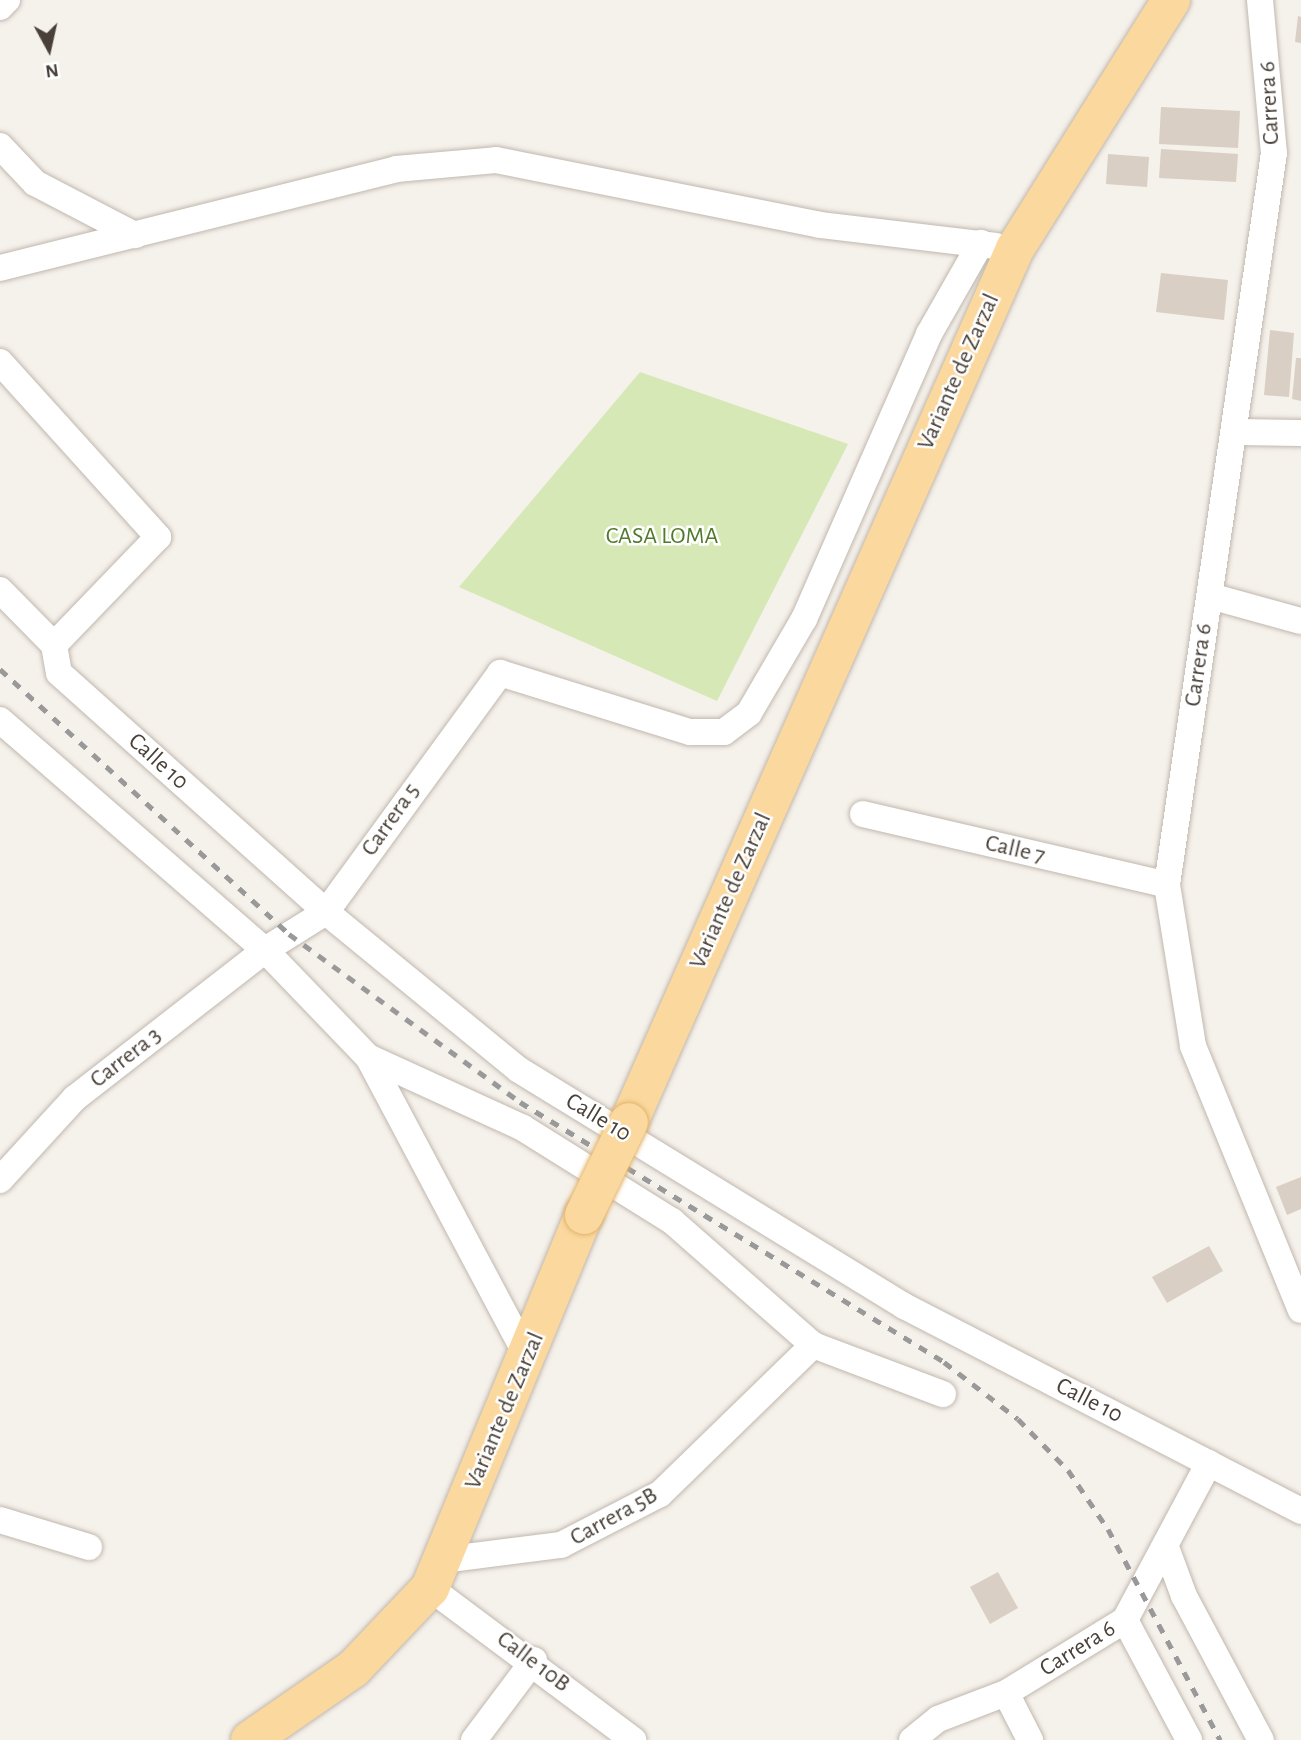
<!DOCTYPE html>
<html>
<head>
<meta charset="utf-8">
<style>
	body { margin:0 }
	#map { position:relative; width:1301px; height:1740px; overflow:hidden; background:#f5f1eb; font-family:"Alegreya Sans",sans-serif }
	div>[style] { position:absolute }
	.green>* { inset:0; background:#d5e8b6 }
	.building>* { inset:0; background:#d9cfc4 }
	.roads { filter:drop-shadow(0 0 2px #c0b8ae) drop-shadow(0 0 2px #c0b8ae) }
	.minor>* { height:26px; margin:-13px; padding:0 13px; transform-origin:13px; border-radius:13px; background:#fff }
	.primary>* { height:38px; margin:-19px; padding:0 19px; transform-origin:19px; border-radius:19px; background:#fbd89e }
	.rail>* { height:5px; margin-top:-2.5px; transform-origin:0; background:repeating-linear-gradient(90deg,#999 0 9px,transparent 0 18px) }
	.bridges { filter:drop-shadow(0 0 2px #e1b46d) drop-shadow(0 0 2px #e1b46d) }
	.primary-bridge>* { height:38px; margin:-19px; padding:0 19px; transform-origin:19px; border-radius:19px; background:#fbd89e }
	span { translate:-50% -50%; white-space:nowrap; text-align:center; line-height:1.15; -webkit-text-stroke:5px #fff; paint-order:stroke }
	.street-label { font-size:24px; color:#494139 }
	.park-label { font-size:24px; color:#517a2d }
	.north { position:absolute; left:14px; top:14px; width:70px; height:70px; -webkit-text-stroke:5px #fff; paint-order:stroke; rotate:172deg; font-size:19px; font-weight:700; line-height:28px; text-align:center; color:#494139 }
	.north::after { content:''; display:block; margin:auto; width:24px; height:32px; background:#494139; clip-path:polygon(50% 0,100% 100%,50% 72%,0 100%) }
</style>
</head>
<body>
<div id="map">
	<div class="green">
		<i style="clip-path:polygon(640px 372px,848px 444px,717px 701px,459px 587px)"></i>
	</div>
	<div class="building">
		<i style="clip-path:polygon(1298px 16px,1301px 17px,1301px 43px,1295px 42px)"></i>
		<i style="clip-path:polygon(1161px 107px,1240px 111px,1238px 148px,1159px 144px)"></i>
		<i style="clip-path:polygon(1161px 149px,1238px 154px,1236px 182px,1159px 178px)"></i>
		<i style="clip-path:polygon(1108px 154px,1149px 157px,1147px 187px,1106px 184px)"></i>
		<i style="clip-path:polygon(1161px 273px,1228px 280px,1224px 320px,1156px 312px)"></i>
		<i style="clip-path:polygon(1270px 330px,1294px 333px,1289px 397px,1264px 395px)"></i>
		<i style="clip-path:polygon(1296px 358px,1301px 358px,1301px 401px,1292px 399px)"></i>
		<i style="clip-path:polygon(1301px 1177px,1301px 1209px,1287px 1215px,1276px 1187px)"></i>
		<i style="clip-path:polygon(1209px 1246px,1223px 1271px,1167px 1303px,1152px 1277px)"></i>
		<i style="clip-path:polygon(998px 1572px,1018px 1608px,990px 1624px,970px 1587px)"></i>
	</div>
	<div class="roads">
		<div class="minor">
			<i style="left:1260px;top:0;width:154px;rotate:84.8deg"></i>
			<i style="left:1274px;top:153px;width:740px;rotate:98.32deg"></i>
			<i style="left:1167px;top:885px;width:163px;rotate:80.8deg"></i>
			<i style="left:1193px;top:1046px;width:285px;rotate:67.8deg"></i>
			<i style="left:0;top:7px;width:10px;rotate:-45deg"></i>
			<i style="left:0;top:146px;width:51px;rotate:46.6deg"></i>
			<i style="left:35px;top:183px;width:113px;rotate:27.5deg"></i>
			<i style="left:0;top:268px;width:408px;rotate:-14deg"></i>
			<i style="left:396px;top:169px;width:100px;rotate:-5.1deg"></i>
			<i style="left:496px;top:160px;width:330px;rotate:11.3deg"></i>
			<i style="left:820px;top:225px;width:177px;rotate:6.8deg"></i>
			<i style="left:0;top:362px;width:236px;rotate:47.9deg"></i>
			<i style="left:158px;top:537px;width:150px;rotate:133.9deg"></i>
			<i style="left:1237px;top:432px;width:64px;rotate:0.9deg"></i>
			<i style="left:0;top:590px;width:77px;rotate:45.5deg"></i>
			<i style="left:54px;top:645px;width:28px;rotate:80deg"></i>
			<i style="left:59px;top:673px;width:358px;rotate:41.8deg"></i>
			<i style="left:326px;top:912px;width:249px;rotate:39.3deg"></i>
			<i style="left:519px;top:1070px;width:452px;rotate:31.5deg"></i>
			<i style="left:904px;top:1306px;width:447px;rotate:27.3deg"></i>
			<i style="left:1210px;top:596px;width:94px;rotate:15.4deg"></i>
			<i style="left:0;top:720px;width:351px;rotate:41deg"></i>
			<i style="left:265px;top:950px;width:149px;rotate:46.1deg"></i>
			<i style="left:368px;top:1057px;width:170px;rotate:24.6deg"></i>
			<i style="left:523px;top:1128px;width:176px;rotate:32deg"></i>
			<i style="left:672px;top:1221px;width:188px;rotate:41.3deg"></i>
			<i style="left:813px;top:1345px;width:139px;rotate:20.7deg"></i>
			<i style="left:863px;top:814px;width:312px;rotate:13.1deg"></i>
			<i style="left:368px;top:1057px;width:341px;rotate:62deg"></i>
			<i style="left:0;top:1180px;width:111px;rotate:-47.6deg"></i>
			<i style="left:75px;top:1098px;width:241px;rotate:-37.9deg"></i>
			<i style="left:265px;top:950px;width:72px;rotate:-31.9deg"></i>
			<i style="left:326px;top:912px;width:296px;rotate:-53.9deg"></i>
			<i style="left:500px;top:673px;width:199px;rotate:17.3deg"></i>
			<i style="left:690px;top:732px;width:34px"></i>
			<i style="left:724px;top:732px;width:31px;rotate:-37deg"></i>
			<i style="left:749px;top:713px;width:109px;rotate:-59.7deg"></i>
			<i style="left:804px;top:619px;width:311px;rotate:-66.3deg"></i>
			<i style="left:929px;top:334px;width:105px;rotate:-60.3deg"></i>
			<i style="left:0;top:1520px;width:93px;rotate:16.9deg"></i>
			<i style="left:1167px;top:1550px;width:49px;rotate:69.7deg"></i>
			<i style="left:1184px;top:1596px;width:163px;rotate:61.9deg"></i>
			<i style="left:442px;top:1560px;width:120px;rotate:-7.2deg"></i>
			<i style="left:561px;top:1545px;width:111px;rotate:-27.3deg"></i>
			<i style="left:660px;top:1494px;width:214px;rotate:-44.2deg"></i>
			<i style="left:430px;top:1588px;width:254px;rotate:36.8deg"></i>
			<i style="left:1125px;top:1620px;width:136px;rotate:61.9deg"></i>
			<i style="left:1006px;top:1693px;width:53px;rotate:62.9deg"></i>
			<i style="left:474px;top:1740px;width:100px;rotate:-53.1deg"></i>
			<i style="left:912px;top:1740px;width:33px;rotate:-39deg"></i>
			<i style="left:938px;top:1719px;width:73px;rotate:-20.9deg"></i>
			<i style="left:1006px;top:1693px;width:140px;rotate:-31.5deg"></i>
			<i style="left:1125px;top:1620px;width:178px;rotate:-61.9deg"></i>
		</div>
		<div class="primary">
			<i style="left:629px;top:1122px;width:955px;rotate:-66.15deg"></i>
			<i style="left:1015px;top:249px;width:294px;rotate:-57.9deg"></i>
			<i style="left:250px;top:1740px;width:125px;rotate:-34.6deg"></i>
			<i style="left:353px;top:1669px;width:112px;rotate:-46.5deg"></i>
			<i style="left:430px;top:1588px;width:404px;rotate:-67.6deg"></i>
		</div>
	</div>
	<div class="rail">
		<i style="left:0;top:669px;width:392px;rotate:42.5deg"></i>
		<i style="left:289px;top:934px;width:286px;rotate:36deg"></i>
		<i style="left:520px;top:1102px;width:497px;rotate:31.5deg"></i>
		<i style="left:944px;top:1362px;width:93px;rotate:37.6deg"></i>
		<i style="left:1018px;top:1419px;width:71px;rotate:45.6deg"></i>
		<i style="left:1068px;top:1470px;width:71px;rotate:55.9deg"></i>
		<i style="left:1108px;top:1529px;width:239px;rotate:62deg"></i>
	</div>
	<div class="bridges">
		<div class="primary-bridge">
			<i style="left:584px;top:1215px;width:103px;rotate:-64.2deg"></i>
		</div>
	</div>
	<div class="street-label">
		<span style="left:1270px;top:103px;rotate:-93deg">Carrera 6</span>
		<span style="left:959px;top:372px;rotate:-66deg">Variante de Zarzal</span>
		<span style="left:1199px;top:665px;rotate:-82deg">Carrera 6</span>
		<span style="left:158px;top:762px;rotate:42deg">Calle 10</span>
		<span style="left:391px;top:820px;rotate:-55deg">Carrera 5</span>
		<span style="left:1015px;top:850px;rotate:13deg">Calle 7</span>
		<span style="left:731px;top:891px;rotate:-66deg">Variante de Zarzal</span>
		<span style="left:126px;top:1058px;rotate:-38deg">Carrera 3</span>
		<span style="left:598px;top:1118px;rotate:31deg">Calle 10</span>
		<span style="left:1089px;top:1401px;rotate:27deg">Calle 10</span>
		<span style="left:505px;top:1411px;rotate:-67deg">Variante de Zarzal</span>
		<span style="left:614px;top:1517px;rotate:-29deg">Carrera 5B</span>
		<span style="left:1078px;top:1649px;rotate:-32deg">Carrera 6</span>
		<span style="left:533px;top:1662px;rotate:37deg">Calle 10B</span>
	</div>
	<div class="park-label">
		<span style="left:662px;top:537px">CASA LOMA</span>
	</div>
	<div class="north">N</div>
</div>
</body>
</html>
